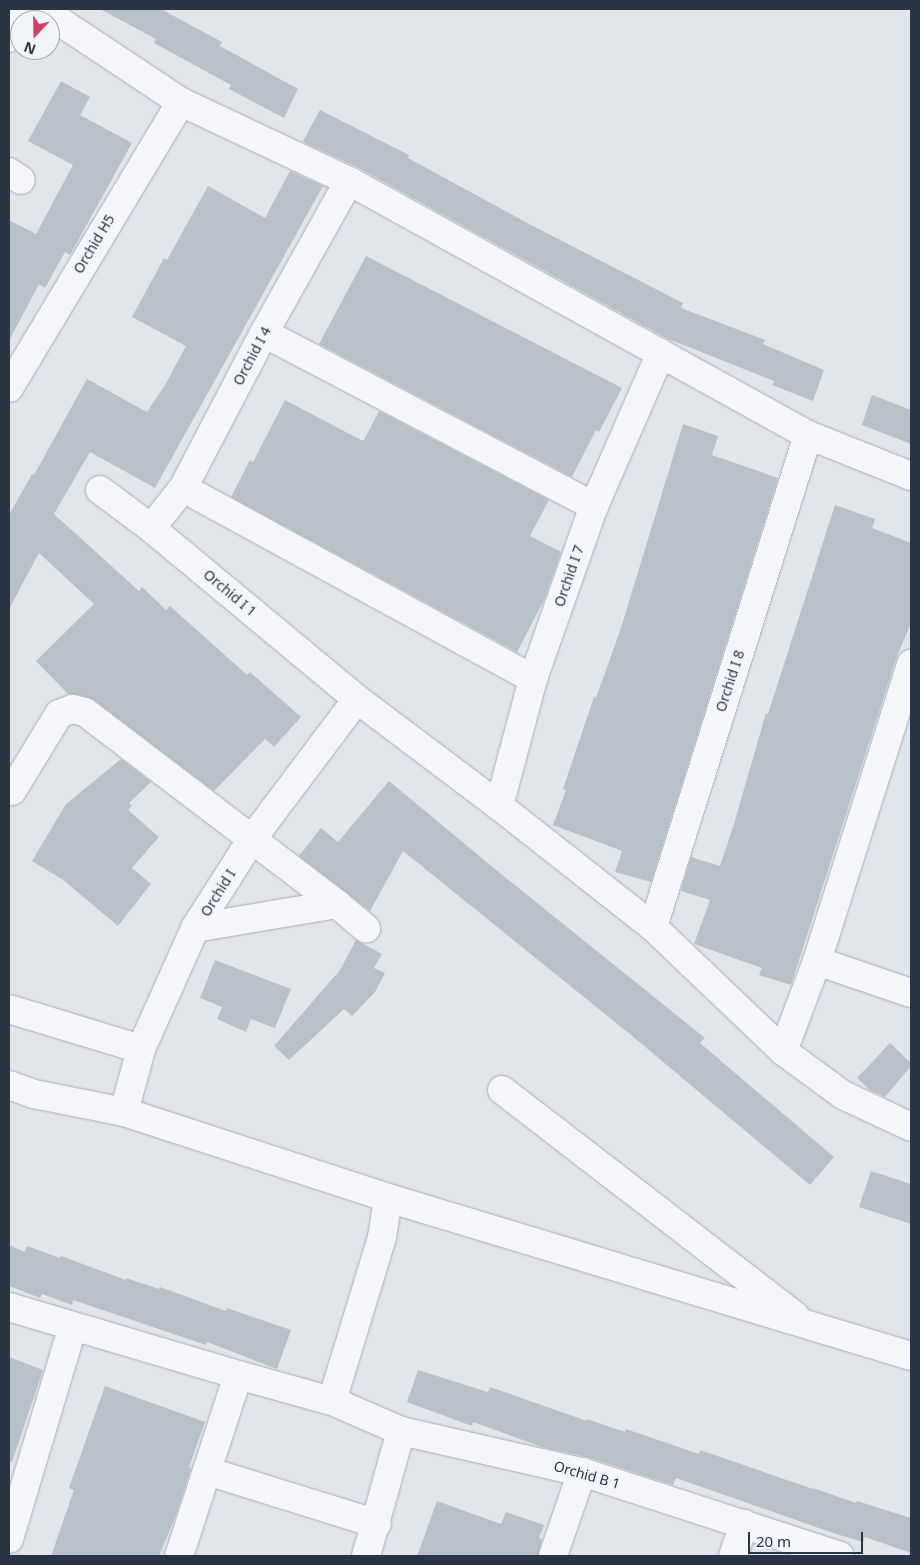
<!DOCTYPE html>
<html>
<head>
<meta charset="utf-8">
<style>
	body { margin:0 }
	#map { position:relative; width:920px; height:1565px; overflow:hidden; background:#e1e6eb; font-family:"Noto Sans",sans-serif }
	div>[style] { position:absolute }
	.building>* { inset:0; background:#b8c0c9 }
	.roads { filter:drop-shadow(0 0 1px #a6adb6) drop-shadow(0 0 1px #a6adb6) }
	.street>* { height:28px; margin:-14px; padding:0 14px; transform-origin:14px; border-radius:14px; background:#f4f6f9 }
	span { translate:-50% -50%; white-space:nowrap; text-align:center; line-height:1.15; -webkit-text-stroke:5px #f1f5f8; paint-order:stroke }
	.street-label { font-size:14px; color:#283544 }
	.frame { position:absolute; inset:0; border:10px solid #283544; pointer-events:none }
	.north { position:absolute; left:10px; top:10px; width:50px; height:50px; box-sizing:border-box; background:#f1f5f8; border:1px solid #a1a8b0; border-radius:50%; rotate:201deg; font-size:14px; font-weight:700; line-height:20px; text-align:center; color:#283544 }
	.north::after { content:''; display:block; margin:auto; width:18px; height:22px; background:#d73f65; clip-path:polygon(50% 0,100% 100%,50% 72%,0 100%) }
	.scale { position:absolute; left:748px; top:1532px; width:115px; height:22px; box-sizing:border-box; border:2px solid #283544; border-top:0; padding-left:6px; font-size:15px; line-height:18px; white-space:nowrap; color:#283544; -webkit-text-stroke:4px #f1f5f8; paint-order:stroke }
</style>
</head>
<body>
<div id="map">
	<div class="building">
		<i style="clip-path:polygon(100px 9px,161px 9px,222px 42px,220px 46px,298px 89px,284px 118px,229px 89px,231px 85px,154px 43px,156px 39px)"></i>
		<i style="clip-path:polygon(61px 81px,90px 97px,80px 115px,132px 143px,70px 255px,65px 252px,45px 288px,39px 284px,9px 341px,9px 220px,36px 234px,73px 165px,28px 141px)"></i>
		<i style="clip-path:polygon(320px 110px,409px 155px,408px 158px,531px 225px,683px 303px,681px 308px,765px 340px,763px 344px,824px 370px,813px 401px,772px 385px,774px 381px,666px 338px,357px 167px,305px 143px,303px 141px)"></i>
		<i style="clip-path:polygon(290px 171px,323px 186px,155px 488px,90px 452px,54px 514px,139px 591px,142px 587px,166px 610px,170px 606px,247px 675px,250px 672px,301px 717px,274px 747px,265px 739px,214px 791px,94px 700px,77px 694px,68px 694px,36px 661px,94px 604px,39px 553px,9px 609px,9px 515px,32px 474px,34px 475px,87px 379px,147px 412px,165px 385px,186px 346px,132px 317px,164px 258px,167px 260px,208px 186px,265px 218px)"></i>
		<i style="clip-path:polygon(366px 256px,622px 388px,599px 432px,596px 430px,572px 477px,319px 344px)"></i>
		<i style="clip-path:polygon(872px 395px,911px 410px,911px 444px,862px 425px)"></i>
		<i style="clip-path:polygon(285px 400px,361px 440px,364px 440px,379px 411px,549px 500px,530px 536px,561px 552px,544px 600px,517px 652px,231px 497px,250px 460px,253px 462px)"></i>
		<i style="clip-path:polygon(683px 424px,718px 436px,712px 455px,778px 478px,651px 882px,615px 872px,622px 851px,553px 825px,566px 790px,563px 789px,594px 697px,596px 698px,621px 628px)"></i>
		<i style="clip-path:polygon(835px 505px,875px 519px,872px 528px,911px 543px,911px 623px,896px 659px,791px 985px,759px 975px,762px 968px,694px 944px,710px 900px,681px 891px,691px 857px,720px 866px,733px 827px,766px 713px,768px 714px)"></i>
		<i style="clip-path:polygon(121px 759px,151px 782px,129px 803px,132px 806px,128px 810px,159px 837px,132px 868px,151px 884px,118px 926px,63px 880px,32px 861px,66px 804px)"></i>
		<i style="clip-path:polygon(389px 781px,495px 869px,705px 1038px,700px 1043px,834px 1157px,810px 1185px,631px 1035px,403px 851px,370px 911px,299px 856px,321px 828px,338px 842px)"></i>
		<i style="clip-path:polygon(356px 940px,382px 954px,374px 968px,385px 973px,375px 992px,352px 1016px,344px 1009px,289px 1060px,274px 1046px,340px 970px)"></i>
		<i style="clip-path:polygon(215px 960px,291px 989px,275px 1028px,251px 1019px,246px 1032px,217px 1019px,222px 1007px,200px 998px)"></i>
		<i style="clip-path:polygon(890px 1043px,911px 1063px,911px 1066px,885px 1097px,870px 1090px,857px 1078px)"></i>
		<i style="clip-path:polygon(871px 1171px,911px 1184px,911px 1224px,859px 1207px)"></i>
		<i style="clip-path:polygon(9px 1245px,25px 1252px,27px 1246px,60px 1258px,61px 1256px,126px 1280px,126px 1278px,159px 1289px,160px 1287px,226px 1311px,227px 1308px,291px 1330px,277px 1369px,207px 1342px,206px 1345px,73px 1300px,72px 1305px,42px 1294px,40px 1298px,9px 1286px)"></i>
		<i style="clip-path:polygon(9px 1357px,43px 1370px,12px 1462px,9px 1462px)"></i>
		<i style="clip-path:polygon(418px 1370px,488px 1392px,490px 1387px,587px 1421px,587px 1419px,625px 1432px,626px 1429px,699px 1454px,700px 1450px,813px 1489px,813px 1488px,856px 1503px,857px 1501px,911px 1518px,911px 1553px,865px 1537px,863px 1542px,836px 1534px,676px 1478px,673px 1485px,587px 1457px,545px 1448px,473px 1422px,472px 1426px,407px 1402px)"></i>
		<i style="clip-path:polygon(105px 1386px,205px 1422px,189px 1467px,191px 1468px,176px 1515px,159px 1556px,51px 1556px,74px 1490px,69px 1488px)"></i>
		<i style="clip-path:polygon(437px 1501px,501px 1524px,506px 1512px,544px 1525px,539px 1538px,542px 1539px,538px 1556px,417px 1556px)"></i>
	</div>
	<div class="roads">
		<div class="street">
			<i style="left:41px;top:9px;width:168px;rotate:33.6deg"></i>
			<i style="left:181px;top:102px;width:186px;rotate:25.2deg"></i>
			<i style="left:349px;top:181px;width:525px;rotate:28.96deg"></i>
			<i style="left:808px;top:435px;width:111px;rotate:21.7deg"></i>
			<i style="left:9px;top:38px;width:33px;rotate:-63deg"></i>
			<i style="left:9px;top:172px;width:14px;rotate:34deg"></i>
			<i style="left:264px;top:333px;width:373px;rotate:27.7deg"></i>
			<i style="left:9px;top:388px;width:334px;rotate:-59deg"></i>
			<i style="left:183px;top:488px;width:399px;rotate:28.6deg"></i>
			<i style="left:100px;top:490px;width:64px;rotate:36.7deg"></i>
			<i style="left:151px;top:528px;width:268px;rotate:39.7deg"></i>
			<i style="left:357px;top:699px;width:178px;rotate:37deg"></i>
			<i style="left:499px;top:806px;width:196px;rotate:38.2deg"></i>
			<i style="left:653px;top:927px;width:180px;rotate:43.6deg"></i>
			<i style="left:783px;top:1051px;width:74px;rotate:36.3deg"></i>
			<i style="left:843px;top:1095px;width:75px;rotate:25.2deg"></i>
			<i style="left:151px;top:528px;width:51px;rotate:-51.3deg"></i>
			<i style="left:183px;top:488px;width:175px;rotate:-62.4deg"></i>
			<i style="left:264px;top:333px;width:174px;rotate:-60.8deg"></i>
			<i style="left:12px;top:791px;width:90px;rotate:-58.6deg"></i>
			<i style="left:59px;top:714px;width:14px;rotate:-21deg"></i>
			<i style="left:72px;top:709px;width:13px;rotate:13deg"></i>
			<i style="left:85px;top:712px;width:317px;rotate:37.3deg"></i>
			<i style="left:499px;top:806px;width:131px;rotate:-75deg"></i>
			<i style="left:533px;top:679px;width:183px;rotate:-70.6deg"></i>
			<i style="left:594px;top:506px;width:167px;rotate:-66.4deg"></i>
			<i style="left:653px;top:927px;width:516px;rotate:-72.51deg"></i>
			<i style="left:195px;top:928px;width:144px;rotate:-9.6deg"></i>
			<i style="left:337px;top:904px;width:38px;rotate:40deg"></i>
			<i style="left:817px;top:961px;width:99px;rotate:18.8deg"></i>
			<i style="left:9px;top:1009px;width:138px;rotate:16.9deg"></i>
			<i style="left:783px;top:1051px;width:96px;rotate:-69.3deg"></i>
			<i style="left:817px;top:961px;width:312px;rotate:-72.4deg"></i>
			<i style="left:9px;top:1085px;width:27px;rotate:20deg"></i>
			<i style="left:34px;top:1094px;width:92px;rotate:11.3deg"></i>
			<i style="left:124px;top:1112px;width:278px;rotate:18deg"></i>
			<i style="left:388px;top:1198px;width:546px;rotate:16.81deg"></i>
			<i style="left:502px;top:1090px;width:370px;rotate:37.6deg"></i>
			<i style="left:124px;top:1112px;width:65px;rotate:-74.9deg"></i>
			<i style="left:141px;top:1049px;width:133px;rotate:-65.9deg"></i>
			<i style="left:195px;top:928px;width:106px;rotate:-57.4deg"></i>
			<i style="left:252px;top:839px;width:175px;rotate:-53.1deg"></i>
			<i style="left:9px;top:1307px;width:239px;rotate:16.5deg"></i>
			<i style="left:238px;top:1375px;width:98px;rotate:15.5deg"></i>
			<i style="left:332px;top:1401px;width:75px;rotate:23.5deg"></i>
			<i style="left:401px;top:1431px;width:186px;rotate:12.8deg"></i>
			<i style="left:582px;top:1472px;width:271px;rotate:18deg"></i>
			<i style="left:332px;top:1401px;width:171px;rotate:-73deg"></i>
			<i style="left:382px;top:1237px;width:39px;rotate:-81deg"></i>
			<i style="left:207px;top:1471px;width:178px;rotate:17.3deg"></i>
			<i style="left:9px;top:1539px;width:222px;rotate:-73.3deg"></i>
			<i style="left:179px;top:1556px;width:190px;rotate:-71.9deg"></i>
			<i style="left:366px;top:1556px;width:130px;rotate:-74.4deg"></i>
			<i style="left:553px;top:1556px;width:89px;rotate:-71deg"></i>
			<i style="left:733px;top:1556px;width:34px;rotate:-71deg"></i>
		</div>
	</div>
	<div class="street-label">
		<span style="left:94px;top:244px;rotate:-59deg">Orchid H5</span>
		<span style="left:252px;top:356px;rotate:-62deg">Orchid I 4</span>
		<span style="left:569px;top:576px;rotate:-71deg">Orchid I 7</span>
		<span style="left:230px;top:593px;rotate:40deg">Orchid I 1</span>
		<span style="left:730px;top:681px;rotate:-72deg">Orchid I 8</span>
		<span style="left:218px;top:893px;rotate:-58deg">Orchid I</span>
		<span style="left:587px;top:1475px;rotate:16deg">Orchid B 1</span>
	</div>
	<div class="frame"></div>
	<div class="north">N</div>
	<div class="scale">20 m</div>
</div>
</body>
</html>
